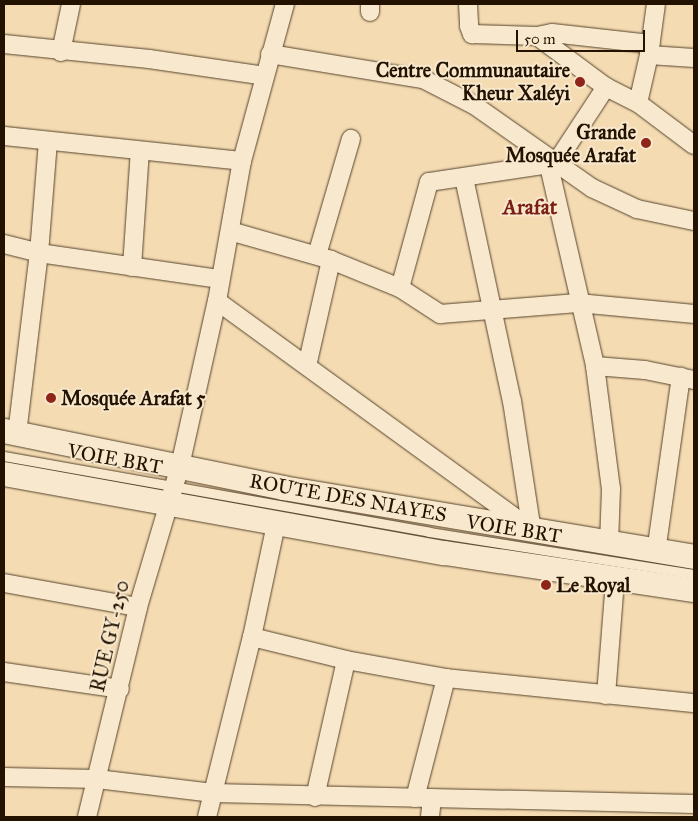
<!DOCTYPE html>
<html>
<head>
<meta charset="utf-8">
<style>
	body { margin:0 }
	#map { position:relative; width:698px; height:821px; overflow:hidden; background:#f4dbb2; font-family:"IM FELL Great Primer",serif }
	div>[style] { position:absolute }
	.roads { filter:drop-shadow(0 0 1px #57442c) drop-shadow(0 0 1px #57442c) }
	.lane>* { height:9px; margin:-4.5px; padding:0 4.5px; transform-origin:4.5px; border-radius:4.5px; background:#f8e8cd }
	.street>* { height:18px; margin:-9px; padding:0 9px; transform-origin:9px; border-radius:9px; background:#f8e8cd }
	.secondary>* { height:24px; margin:-12px; padding:0 12px; transform-origin:12px; border-radius:12px; background:#f8e8cd }
	.dots>* { width:14px; height:14px; translate:-50% -50%; box-sizing:border-box; border:2px solid #f8e8cd; border-radius:50% }
	span { translate:-50% -50%; white-space:nowrap; text-align:center; line-height:1.15; -webkit-text-stroke:4px #f8e8cd; paint-order:stroke }
	.poi-label { font-size:20px; color:#231200; font-weight:700 }
	.right { translate:-100% -50%; text-align:right }
	.left { translate:0 -50%; text-align:left }
	.street-label { font-size:20px; color:#231200 }
	.neighbourhood-label { font-size:21px; color:#7a1f14; font-weight:700 }
	.frame { position:absolute; inset:0; border:5px solid #231200; pointer-events:none }
	.scale { position:absolute; left:516px; top:30px; width:129px; height:22px; box-sizing:border-box; border:2px solid #231200; border-top:0; padding-left:6px; font-size:15px; line-height:18px; white-space:nowrap; color:#231200; -webkit-text-stroke:4px #f8e8cd; paint-order:stroke }
</style>
</head>
<body>
<div id="map">
	<div class="roads">
		<div class="lane">
			<i style="left:4px;top:456px;width:432px;rotate:10.1deg"></i>
			<i style="left:429px;top:532px;width:268px;rotate:9deg"></i>
		</div>
		<div class="street">
			<i style="left:468px;top:4px;width:22px;rotate:87deg"></i>
			<i style="left:469px;top:26px;width:9px;rotate:69deg"></i>
			<i style="left:472px;top:34px;width:65px;rotate:1.8deg"></i>
			<i style="left:537px;top:36px;width:86px;rotate:36.5deg"></i>
			<i style="left:606px;top:87px;width:36px;rotate:27deg"></i>
			<i style="left:638px;top:103px;width:70px;rotate:36.9deg"></i>
			<i style="left:370px;top:12px;width:8px;rotate:-90deg"></i>
			<i style="left:537px;top:36px;width:15px;rotate:-11deg"></i>
			<i style="left:552px;top:33px;width:99px;rotate:6.4deg"></i>
			<i style="left:4px;top:44px;width:146px;rotate:5.9deg"></i>
			<i style="left:149px;top:59px;width:117px;rotate:8.3deg"></i>
			<i style="left:61px;top:52px;width:49px;rotate:-78.2deg"></i>
			<i style="left:270px;top:54px;width:155px;rotate:9.3deg"></i>
			<i style="left:423px;top:79px;width:57px;rotate:27deg"></i>
			<i style="left:474px;top:105px;width:144px;rotate:35.1deg"></i>
			<i style="left:592px;top:188px;width:50px;rotate:25deg"></i>
			<i style="left:637px;top:209px;width:58px;rotate:11.9deg"></i>
			<i style="left:649px;top:55px;width:45px;rotate:3.8deg"></i>
			<i style="left:638px;top:103px;width:49px;rotate:-77.1deg"></i>
			<i style="left:649px;top:55px;width:51px;rotate:-82.2deg"></i>
			<i style="left:4px;top:136px;width:239px;rotate:6deg"></i>
			<i style="left:549px;top:166px;width:205px;rotate:77deg"></i>
			<i style="left:595px;top:366px;width:124px;rotate:82.6deg"></i>
			<i style="left:611px;top:489px;width:54px;rotate:92.1deg"></i>
			<i style="left:464px;top:178px;width:228px;rotate:77.9deg"></i>
			<i style="left:512px;top:401px;width:132px;rotate:81.3deg"></i>
			<i style="left:230px;top:231px;width:105px;rotate:16deg"></i>
			<i style="left:331px;top:260px;width:74px;rotate:22.1deg"></i>
			<i style="left:400px;top:288px;width:48px;rotate:33deg"></i>
			<i style="left:440px;top:314px;width:138px;rotate:-4.6deg"></i>
			<i style="left:578px;top:303px;width:117px;rotate:5.4deg"></i>
			<i style="left:4px;top:244px;width:36px;rotate:14deg"></i>
			<i style="left:39px;top:253px;width:183px;rotate:8.2deg"></i>
			<i style="left:317px;top:255px;width:121px;rotate:-73.7deg"></i>
			<i style="left:132px;top:267px;width:116px;rotate:-86.1deg"></i>
			<i style="left:400px;top:288px;width:110px;rotate:-74.7deg"></i>
			<i style="left:429px;top:182px;width:128px;rotate:-8.5deg"></i>
			<i style="left:556px;top:163px;width:91px;rotate:-56.7deg"></i>
			<i style="left:217px;top:301px;width:384px;rotate:36deg"></i>
			<i style="left:307px;top:366px;width:109px;rotate:-77.2deg"></i>
			<i style="left:595px;top:366px;width:50px;rotate:4.6deg"></i>
			<i style="left:645px;top:370px;width:50px;rotate:11.5deg"></i>
			<i style="left:17px;top:434px;width:182px;rotate:-83.1deg"></i>
			<i style="left:39px;top:253px;width:112px;rotate:-85.4deg"></i>
			<i style="left:656px;top:552px;width:177px;rotate:-81.9deg"></i>
			<i style="left:4px;top:583px;width:136px;rotate:10.2deg"></i>
			<i style="left:252px;top:637px;width:97px;rotate:13.7deg"></i>
			<i style="left:346px;top:660px;width:102px;rotate:10.2deg"></i>
			<i style="left:446px;top:678px;width:249px;rotate:5.8deg"></i>
			<i style="left:4px;top:672px;width:117px;rotate:8.3deg"></i>
			<i style="left:606px;top:695px;width:115px;rotate:-85.5deg"></i>
			<i style="left:4px;top:777px;width:93px;rotate:1.2deg"></i>
			<i style="left:97px;top:779px;width:117px;rotate:6.9deg"></i>
			<i style="left:213px;top:793px;width:481px;rotate:1.3deg"></i>
			<i style="left:315px;top:797px;width:140px;rotate:-77.2deg"></i>
			<i style="left:415px;top:798px;width:124px;rotate:-75.5deg"></i>
			<i style="left:87px;top:817px;width:216px;rotate:-76.3deg"></i>
			<i style="left:138px;top:607px;width:147px;rotate:-73.4deg"></i>
			<i style="left:180px;top:466px;width:169px;rotate:-77.4deg"></i>
			<i style="left:217px;top:301px;width:142px;rotate:-79.9deg"></i>
			<i style="left:242px;top:161px;width:163px;rotate:-74.7deg"></i>
			<i style="left:207px;top:817px;width:186px;rotate:-76deg"></i>
			<i style="left:252px;top:637px;width:116px;rotate:-78deg"></i>
			<i style="left:430px;top:817px;width:19px;rotate:-84deg"></i>
		</div>
		<div class="secondary">
			<i style="left:4px;top:431px;width:285px;rotate:11.5deg"></i>
			<i style="left:283px;top:488px;width:417px;rotate:9.5deg"></i>
			<i style="left:4px;top:474px;width:448px;rotate:10.2deg"></i>
			<i style="left:445px;top:553px;width:252px;rotate:8.5deg"></i>
		</div>
	</div>
	<div class="dots">
		<i style="left:580px;top:82px;background:#8f2418"></i>
		<i style="left:646px;top:143px;background:#8f2418"></i>
		<i style="left:51px;top:398px;background:#8f2418"></i>
		<i style="left:546px;top:585px;background:#8f2418"></i>
	</div>
	<div class="poi-label">
		<span class="right" style="left:570px;top:82px">Centre Communautaire<br>Kheur Xaléyi</span>
		<span class="right" style="left:636px;top:144px">Grande<br>Mosquée Arafat</span>
		<span class="left" style="left:61px;top:398px">Mosquée Arafat 5</span>
		<span class="left" style="left:556px;top:585px">Le Royal</span>
	</div>
	<div class="street-label">
		<span style="left:115px;top:459px;rotate:10deg">VOIE BRT</span>
		<span style="left:348px;top:498px;rotate:10deg">ROUTE DES NIAYES</span>
		<span style="left:514px;top:529px;rotate:9deg">VOIE BRT</span>
		<span style="left:110px;top:636px;rotate:-77deg">RUE GY-250</span>
	</div>
	<div class="neighbourhood-label">
		<span style="left:530px;top:207px">Arafat</span>
	</div>
	<div class="frame"></div>
	<div class="scale">50 m</div>
</div>
</body>
</html>
